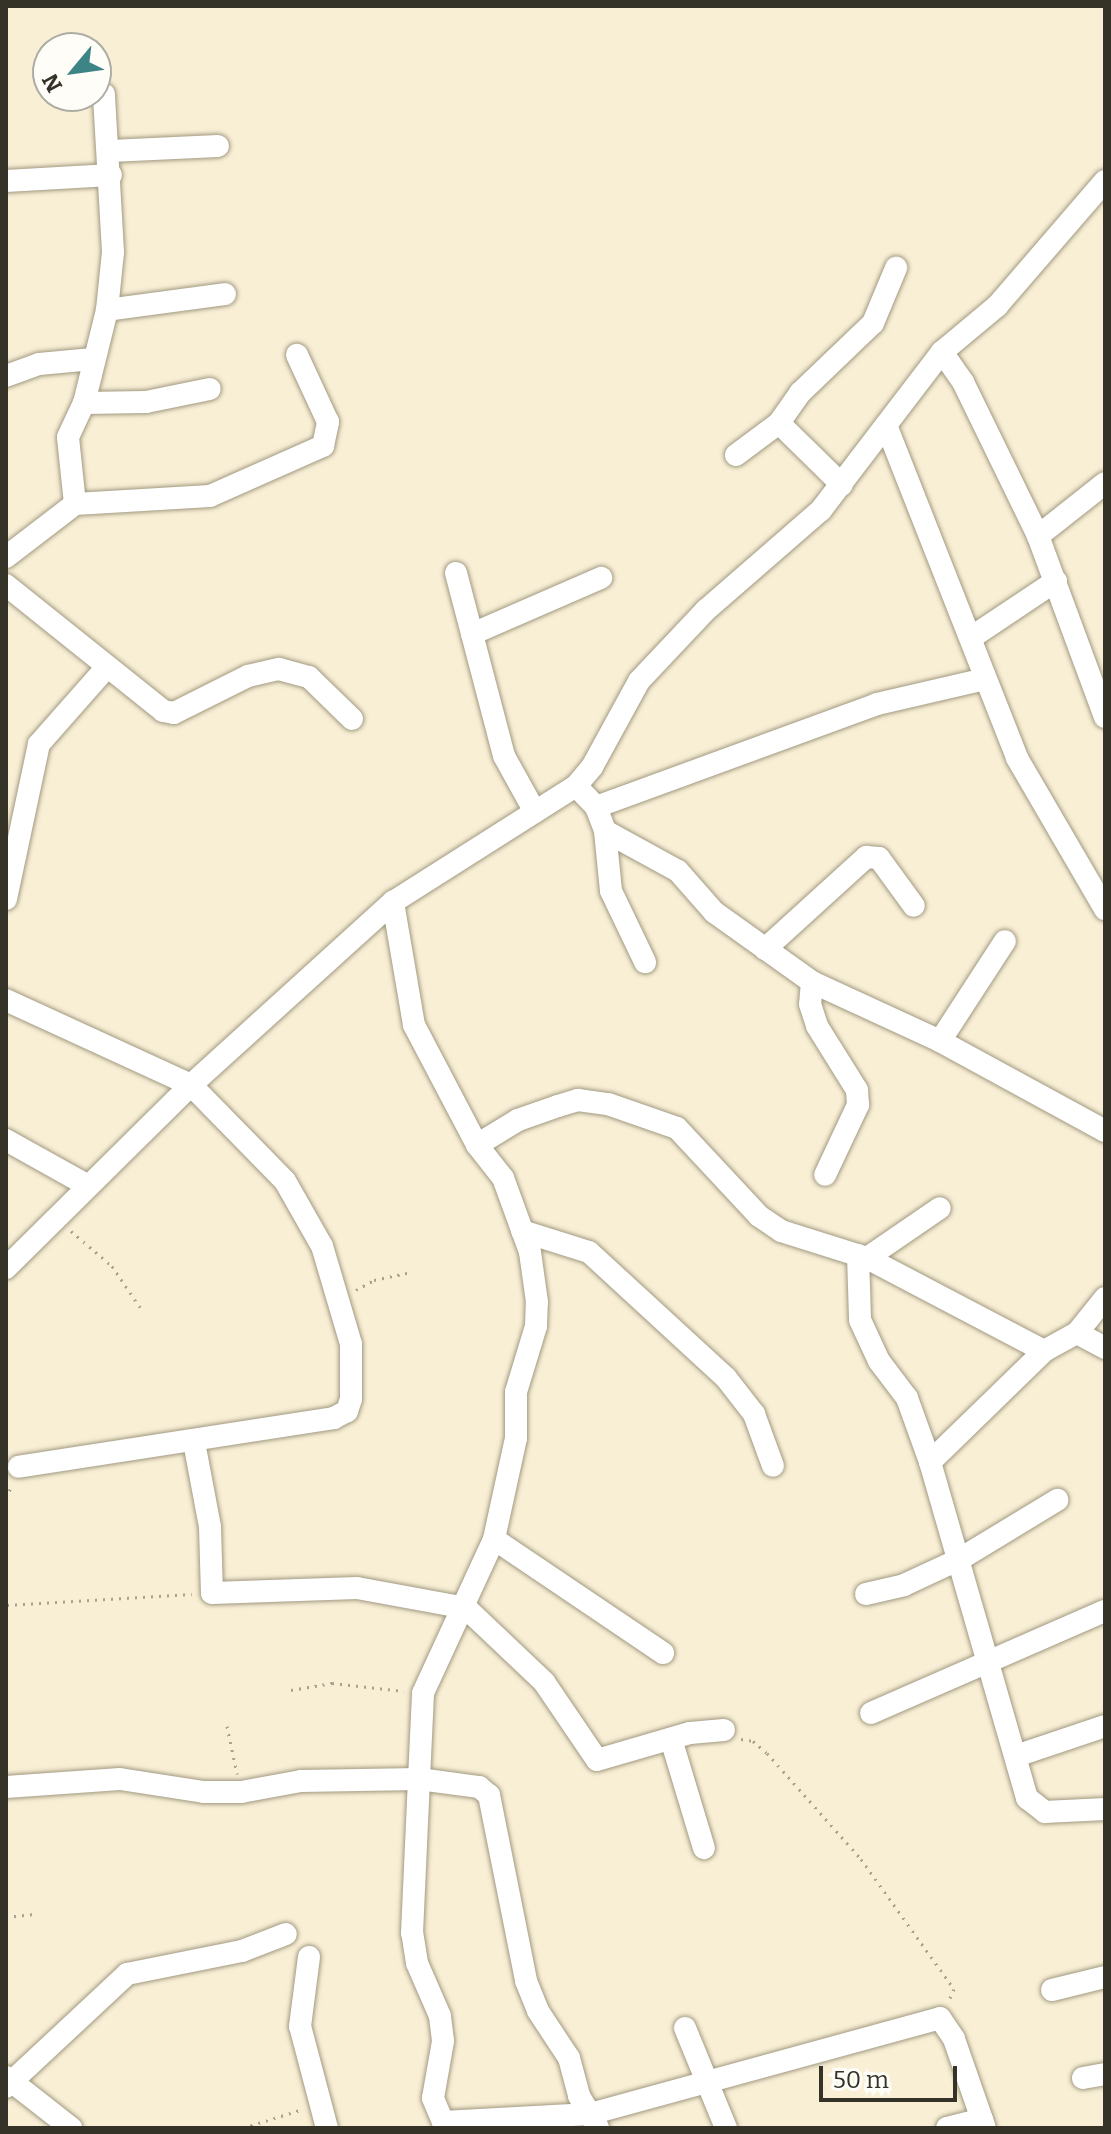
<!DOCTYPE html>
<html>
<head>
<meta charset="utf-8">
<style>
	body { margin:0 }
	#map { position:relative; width:1111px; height:2134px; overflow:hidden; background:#f8efd5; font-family:Bitter,serif }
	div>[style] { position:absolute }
	.path>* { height:3px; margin-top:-1.5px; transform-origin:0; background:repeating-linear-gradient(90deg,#a8a28e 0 2px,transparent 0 8px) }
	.roads { filter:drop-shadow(0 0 2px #a19981) drop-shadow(0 0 2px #a19981) }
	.minor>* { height:22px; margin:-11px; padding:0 11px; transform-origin:11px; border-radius:11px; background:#fff }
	span { translate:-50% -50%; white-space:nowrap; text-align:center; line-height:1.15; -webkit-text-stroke:6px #fefdf7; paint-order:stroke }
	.frame { position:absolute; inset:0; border:8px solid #353228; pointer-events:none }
	.north { position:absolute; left:32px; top:32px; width:80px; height:80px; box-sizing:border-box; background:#fefdf7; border:2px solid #aeaca4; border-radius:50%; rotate:241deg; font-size:22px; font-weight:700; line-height:32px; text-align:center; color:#353228 }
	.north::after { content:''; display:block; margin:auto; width:28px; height:36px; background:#3c8486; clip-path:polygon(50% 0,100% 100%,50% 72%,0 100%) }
	.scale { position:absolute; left:819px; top:2066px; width:138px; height:36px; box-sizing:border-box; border:4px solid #353228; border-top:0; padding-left:10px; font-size:24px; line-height:28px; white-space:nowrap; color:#353228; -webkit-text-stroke:6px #fefdf7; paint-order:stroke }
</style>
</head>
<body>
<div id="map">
	<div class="path">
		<i style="left:71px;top:1231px;width:54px;rotate:40.5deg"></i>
		<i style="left:112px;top:1266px;width:50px;rotate:55.7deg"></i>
		<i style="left:356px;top:1290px;width:21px;rotate:-29deg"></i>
		<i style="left:374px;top:1280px;width:35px;rotate:-12deg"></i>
		<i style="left:6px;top:1498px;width:14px;rotate:-65deg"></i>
		<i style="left:7px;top:1605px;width:185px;rotate:-3.4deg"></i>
		<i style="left:291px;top:1690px;width:42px;rotate:-9.7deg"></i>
		<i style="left:332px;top:1683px;width:72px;rotate:6.3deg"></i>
		<i style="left:227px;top:1726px;width:49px;rotate:78.2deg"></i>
		<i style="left:741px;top:1739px;width:12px;rotate:9deg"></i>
		<i style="left:753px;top:1741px;width:18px;rotate:41deg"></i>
		<i style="left:767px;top:1753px;width:142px;rotate:48.4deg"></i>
		<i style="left:861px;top:1859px;width:160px;rotate:54.4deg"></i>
		<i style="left:954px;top:1989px;width:12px;rotate:114deg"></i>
		<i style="left:6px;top:1917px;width:31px;rotate:-6deg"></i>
		<i style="left:243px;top:2128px;width:63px;rotate:-17.6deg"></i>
	</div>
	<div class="roads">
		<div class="minor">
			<i style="left:110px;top:151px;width:108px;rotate:-2.7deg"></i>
			<i style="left:6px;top:181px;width:105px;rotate:-3.3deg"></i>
			<i style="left:107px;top:310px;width:119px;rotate:-7.7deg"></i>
			<i style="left:942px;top:352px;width:37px;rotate:55deg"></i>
			<i style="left:963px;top:382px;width:171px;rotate:64deg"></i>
			<i style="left:1038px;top:536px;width:193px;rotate:69.7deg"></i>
			<i style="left:6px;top:376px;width:35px;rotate:-20deg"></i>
			<i style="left:39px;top:364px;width:54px;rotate:-5.3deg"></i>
			<i style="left:84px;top:403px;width:62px;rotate:-0.9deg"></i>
			<i style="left:146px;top:402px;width:65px;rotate:-11.5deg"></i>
			<i style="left:779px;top:423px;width:88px;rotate:44.5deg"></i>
			<i style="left:886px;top:425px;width:358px;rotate:68.5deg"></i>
			<i style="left:1017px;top:758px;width:175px;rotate:59.8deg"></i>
			<i style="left:736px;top:455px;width:54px;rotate:-36.7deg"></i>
			<i style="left:779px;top:423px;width:37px;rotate:-55deg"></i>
			<i style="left:800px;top:393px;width:101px;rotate:-43.8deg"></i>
			<i style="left:873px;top:323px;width:60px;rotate:-67.3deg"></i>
			<i style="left:75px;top:504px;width:67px;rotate:-96deg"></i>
			<i style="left:68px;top:437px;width:38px;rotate:-65deg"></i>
			<i style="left:84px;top:403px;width:96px;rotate:-76.1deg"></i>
			<i style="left:107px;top:310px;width:58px;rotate:-84.1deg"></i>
			<i style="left:113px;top:252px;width:158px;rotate:-93.3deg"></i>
			<i style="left:1038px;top:536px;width:85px;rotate:-38.3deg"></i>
			<i style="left:6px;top:557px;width:87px;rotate:-37.5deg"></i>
			<i style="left:75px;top:504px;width:135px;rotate:-3.4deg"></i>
			<i style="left:210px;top:496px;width:124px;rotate:-23.9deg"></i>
			<i style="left:323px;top:446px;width:25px;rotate:-78deg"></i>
			<i style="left:328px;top:422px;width:74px;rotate:-114.8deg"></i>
			<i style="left:456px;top:573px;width:189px;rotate:75.3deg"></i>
			<i style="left:504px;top:756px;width:64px;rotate:61deg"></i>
			<i style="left:6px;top:585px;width:201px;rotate:38.7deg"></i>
			<i style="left:163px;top:711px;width:11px;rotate:10deg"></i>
			<i style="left:174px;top:713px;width:83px;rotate:-26.6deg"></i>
			<i style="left:248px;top:676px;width:32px;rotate:-13deg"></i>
			<i style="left:279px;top:669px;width:31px;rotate:15deg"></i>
			<i style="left:309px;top:677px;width:60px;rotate:44.3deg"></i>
			<i style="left:472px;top:634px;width:141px;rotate:-23.5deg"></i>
			<i style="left:972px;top:637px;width:101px;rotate:-33.7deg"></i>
			<i style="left:576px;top:786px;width:29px;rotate:46deg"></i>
			<i style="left:596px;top:807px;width:26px;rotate:69deg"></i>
			<i style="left:605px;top:831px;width:83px;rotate:28.7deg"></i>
			<i style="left:678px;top:871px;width:55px;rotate:48.7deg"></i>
			<i style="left:714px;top:912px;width:120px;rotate:35.5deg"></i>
			<i style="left:812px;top:982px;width:141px;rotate:24.7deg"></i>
			<i style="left:940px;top:1041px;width:188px;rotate:28.6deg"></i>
			<i style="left:596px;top:807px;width:299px;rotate:-20.1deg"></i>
			<i style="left:877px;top:704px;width:111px;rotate:-13deg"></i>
			<i style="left:605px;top:831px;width:60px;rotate:84.3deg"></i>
			<i style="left:611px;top:891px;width:79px;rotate:64.4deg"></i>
			<i style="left:6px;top:899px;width:158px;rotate:-78deg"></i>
			<i style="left:39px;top:744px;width:103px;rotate:-48.6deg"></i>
			<i style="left:765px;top:949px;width:137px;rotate:-42.3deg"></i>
			<i style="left:866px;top:857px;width:13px;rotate:4deg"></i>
			<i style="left:879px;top:858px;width:59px;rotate:53.9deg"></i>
			<i style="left:812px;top:982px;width:22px;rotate:95deg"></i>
			<i style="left:810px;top:1004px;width:23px;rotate:72deg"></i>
			<i style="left:817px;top:1026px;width:75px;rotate:58deg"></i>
			<i style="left:857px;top:1090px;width:15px;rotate:86deg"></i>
			<i style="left:858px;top:1105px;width:77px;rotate:115.2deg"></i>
			<i style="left:6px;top:1000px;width:204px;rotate:24.7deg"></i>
			<i style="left:191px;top:1085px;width:273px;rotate:-42.2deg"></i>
			<i style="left:393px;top:902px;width:217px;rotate:-32.4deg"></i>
			<i style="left:576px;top:786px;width:25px;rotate:-50deg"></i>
			<i style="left:592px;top:767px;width:98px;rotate:-61.3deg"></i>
			<i style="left:639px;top:681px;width:98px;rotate:-46.7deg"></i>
			<i style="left:706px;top:610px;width:152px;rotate:-41deg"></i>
			<i style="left:821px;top:510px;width:199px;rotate:-52.6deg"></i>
			<i style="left:942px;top:352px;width:72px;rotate:-39.9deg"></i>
			<i style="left:997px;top:306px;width:165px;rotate:-49.2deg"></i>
			<i style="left:940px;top:1041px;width:119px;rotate:-57deg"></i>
			<i style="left:6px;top:1140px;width:90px;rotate:29.1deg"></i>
			<i style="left:477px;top:1145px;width:48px;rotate:-31.4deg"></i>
			<i style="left:518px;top:1120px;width:42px;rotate:-19.3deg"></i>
			<i style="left:558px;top:1106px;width:21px;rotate:-17deg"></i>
			<i style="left:578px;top:1100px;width:30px;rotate:8deg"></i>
			<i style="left:608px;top:1104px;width:73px;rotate:19.2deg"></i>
			<i style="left:677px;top:1128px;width:120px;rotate:47deg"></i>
			<i style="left:759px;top:1216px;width:27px;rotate:34deg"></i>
			<i style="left:781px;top:1231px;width:90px;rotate:17.4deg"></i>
			<i style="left:867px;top:1258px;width:200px;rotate:27.7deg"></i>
			<i style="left:1044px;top:1351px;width:38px;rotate:-29deg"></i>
			<i style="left:1077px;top:1333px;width:45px;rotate:-51.3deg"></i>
			<i style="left:522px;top:1231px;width:70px;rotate:17.4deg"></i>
			<i style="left:589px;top:1252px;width:186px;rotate:42.6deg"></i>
			<i style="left:726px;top:1378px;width:46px;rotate:52.1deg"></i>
			<i style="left:754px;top:1414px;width:55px;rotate:69.9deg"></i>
			<i style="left:858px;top:1255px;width:65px;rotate:88.2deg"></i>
			<i style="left:860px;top:1320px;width:45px;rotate:65.1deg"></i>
			<i style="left:879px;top:1361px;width:46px;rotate:52.9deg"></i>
			<i style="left:907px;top:1398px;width:68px;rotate:70.2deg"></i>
			<i style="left:930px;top:1462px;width:350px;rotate:73.9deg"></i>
			<i style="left:1027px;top:1798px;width:23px;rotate:38deg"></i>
			<i style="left:1045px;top:1812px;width:60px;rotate:-2.9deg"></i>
			<i style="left:867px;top:1258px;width:88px;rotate:-34.4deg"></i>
			<i style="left:6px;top:1268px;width:260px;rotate:-44.7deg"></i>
			<i style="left:191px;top:1085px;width:134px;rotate:45.6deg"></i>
			<i style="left:285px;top:1181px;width:75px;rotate:60.4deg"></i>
			<i style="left:322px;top:1246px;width:102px;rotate:73.5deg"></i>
			<i style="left:351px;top:1344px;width:55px;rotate:90deg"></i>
			<i style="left:351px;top:1399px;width:13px;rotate:108deg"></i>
			<i style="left:347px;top:1411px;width:15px;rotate:152deg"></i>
			<i style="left:334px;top:1418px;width:319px;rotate:171.2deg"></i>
			<i style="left:1077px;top:1333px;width:32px;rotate:28deg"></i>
			<i style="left:194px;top:1442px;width:86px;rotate:79.3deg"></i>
			<i style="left:210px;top:1527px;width:66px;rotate:88.3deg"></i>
			<i style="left:212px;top:1593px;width:145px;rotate:-2deg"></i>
			<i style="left:357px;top:1588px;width:111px;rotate:10.4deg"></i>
			<i style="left:466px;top:1608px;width:108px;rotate:43.5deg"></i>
			<i style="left:544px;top:1682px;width:94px;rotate:55.8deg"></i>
			<i style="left:597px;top:1760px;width:97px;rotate:-16.2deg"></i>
			<i style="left:690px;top:1733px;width:34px;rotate:-5deg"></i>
			<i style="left:930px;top:1462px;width:159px;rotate:-44.2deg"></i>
			<i style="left:494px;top:1539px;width:204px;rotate:34deg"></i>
			<i style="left:866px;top:1594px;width:39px;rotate:-13deg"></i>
			<i style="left:904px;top:1585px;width:62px;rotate:-24.9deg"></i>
			<i style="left:960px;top:1559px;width:114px;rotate:-31.3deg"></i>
			<i style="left:871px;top:1713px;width:255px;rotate:-23.6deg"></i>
			<i style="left:671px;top:1739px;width:114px;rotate:73.2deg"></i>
			<i style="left:1016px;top:1756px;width:94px;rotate:-18.6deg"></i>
			<i style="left:6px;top:1787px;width:114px;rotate:-4deg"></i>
			<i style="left:120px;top:1779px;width:85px;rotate:8.8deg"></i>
			<i style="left:204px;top:1792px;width:37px"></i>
			<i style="left:241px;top:1792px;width:61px;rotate:-10.4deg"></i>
			<i style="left:301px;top:1781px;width:118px;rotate:-1deg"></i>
			<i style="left:419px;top:1779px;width:86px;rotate:-87.3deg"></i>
			<i style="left:423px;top:1693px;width:170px;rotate:-65.2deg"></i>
			<i style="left:494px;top:1539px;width:103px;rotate:-77.7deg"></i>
			<i style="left:516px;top:1438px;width:46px;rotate:-90deg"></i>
			<i style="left:516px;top:1392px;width:69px;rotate:-73.1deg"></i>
			<i style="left:536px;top:1326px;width:24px;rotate:-88deg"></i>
			<i style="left:537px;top:1302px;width:50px;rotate:-98deg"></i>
			<i style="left:530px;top:1252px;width:79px;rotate:-110deg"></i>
			<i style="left:503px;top:1178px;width:42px;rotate:-128.2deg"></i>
			<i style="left:477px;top:1145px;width:136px;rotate:-117.7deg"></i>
			<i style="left:414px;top:1025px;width:125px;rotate:-99.7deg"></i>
			<i style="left:309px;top:1957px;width:70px;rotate:97.4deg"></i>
			<i style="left:300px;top:2026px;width:106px;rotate:75.2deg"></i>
			<i style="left:1052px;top:1990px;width:55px;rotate:-13.8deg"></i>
			<i style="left:685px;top:2028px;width:108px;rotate:67.7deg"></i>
			<i style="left:6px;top:2077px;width:83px;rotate:38.1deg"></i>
			<i style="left:1083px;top:2078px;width:22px;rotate:-10deg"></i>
			<i style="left:6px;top:2087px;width:166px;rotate:-43deg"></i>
			<i style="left:127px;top:1974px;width:117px;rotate:-11.3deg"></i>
			<i style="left:242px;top:1951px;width:47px;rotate:-21.1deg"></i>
			<i style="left:443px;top:2122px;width:26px;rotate:-113deg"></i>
			<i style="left:433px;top:2098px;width:58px;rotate:-80deg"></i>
			<i style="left:443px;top:2041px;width:25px;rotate:-97deg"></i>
			<i style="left:440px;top:2016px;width:58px;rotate:-113.5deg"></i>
			<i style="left:417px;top:1963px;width:30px;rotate:-99deg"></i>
			<i style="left:412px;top:1933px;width:154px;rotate:-87.4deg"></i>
			<i style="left:419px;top:1779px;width:61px;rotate:7.6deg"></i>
			<i style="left:479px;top:1787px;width:13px;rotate:39deg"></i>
			<i style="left:489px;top:1795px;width:190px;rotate:78.7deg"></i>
			<i style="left:526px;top:1981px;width:32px;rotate:68deg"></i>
			<i style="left:538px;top:2011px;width:56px;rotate:56.6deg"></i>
			<i style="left:569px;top:2058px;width:39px;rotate:75deg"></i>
			<i style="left:579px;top:2096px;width:37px;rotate:59deg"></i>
			<i style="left:443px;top:2122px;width:147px;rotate:-3.1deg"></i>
			<i style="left:590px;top:2114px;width:363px;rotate:-15.3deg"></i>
			<i style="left:940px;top:2018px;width:25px;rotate:56deg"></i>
			<i style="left:954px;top:2039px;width:94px;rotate:70.8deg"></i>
			<i style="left:947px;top:2128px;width:36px;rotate:-14deg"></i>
		</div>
	</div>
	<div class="frame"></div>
	<div class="north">N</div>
	<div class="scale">50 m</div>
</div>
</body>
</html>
